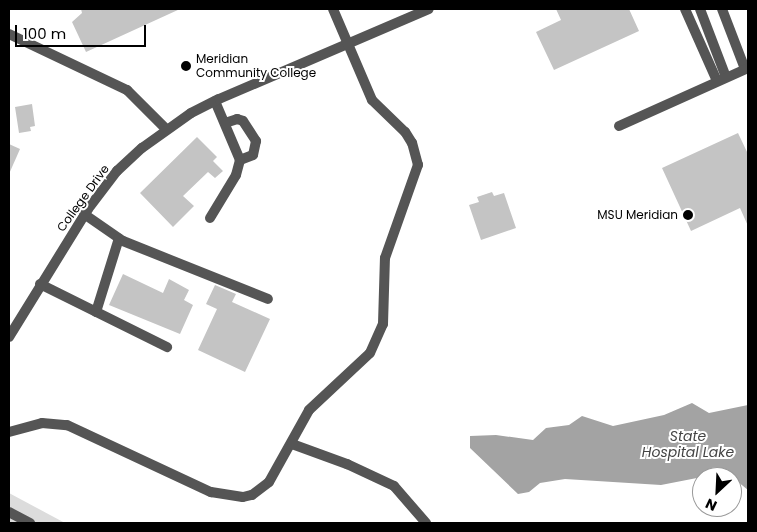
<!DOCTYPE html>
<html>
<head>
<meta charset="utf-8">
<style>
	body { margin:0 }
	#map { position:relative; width:757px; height:532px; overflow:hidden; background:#fff; font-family:Poppins,sans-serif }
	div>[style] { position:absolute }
	.green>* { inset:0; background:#dcdcdc }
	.water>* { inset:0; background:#a3a3a3 }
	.building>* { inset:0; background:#c4c4c4 }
	.minor>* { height:10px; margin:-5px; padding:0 5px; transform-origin:5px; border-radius:5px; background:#555 }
	.dots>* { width:14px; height:14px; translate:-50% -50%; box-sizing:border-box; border:2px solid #fff; border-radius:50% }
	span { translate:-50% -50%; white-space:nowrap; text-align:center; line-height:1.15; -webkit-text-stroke:4px #fff; paint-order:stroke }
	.poi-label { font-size:12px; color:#000 }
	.left { translate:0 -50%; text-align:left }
	.right { translate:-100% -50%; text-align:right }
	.street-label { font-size:12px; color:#000 }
	.water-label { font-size:14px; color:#444; font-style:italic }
	.frame { position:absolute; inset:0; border:10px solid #000; pointer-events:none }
	.north { position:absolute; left:692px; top:467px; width:50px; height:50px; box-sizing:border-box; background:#fff; border:1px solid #999; border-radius:50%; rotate:205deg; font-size:14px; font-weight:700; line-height:20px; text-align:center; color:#000 }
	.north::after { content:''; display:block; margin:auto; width:18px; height:22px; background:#000; clip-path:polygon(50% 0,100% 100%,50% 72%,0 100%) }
	.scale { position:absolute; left:15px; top:25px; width:131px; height:22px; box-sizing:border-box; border:2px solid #000; border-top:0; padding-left:6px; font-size:15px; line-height:18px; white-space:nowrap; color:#000; -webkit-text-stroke:4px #fff; paint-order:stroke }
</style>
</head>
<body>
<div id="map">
	<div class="green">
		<i style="clip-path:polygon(9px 493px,65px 523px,9px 523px)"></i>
	</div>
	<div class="water">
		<i style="clip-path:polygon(692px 403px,709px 413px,748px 405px,748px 490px,732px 477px,702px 477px,661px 485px,565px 479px,540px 483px,529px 492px,518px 494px,470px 448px,470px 436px,496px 435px,533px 440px,546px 428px,569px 425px,582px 416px,613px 426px,664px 415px)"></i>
	</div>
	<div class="building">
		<i style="clip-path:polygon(81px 9px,180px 9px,86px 52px,72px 22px,82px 13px)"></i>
		<i style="clip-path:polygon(556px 9px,629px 9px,639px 31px,554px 70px,536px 32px,561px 20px)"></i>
		<i style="clip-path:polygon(32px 104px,35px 126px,30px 127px,31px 131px,19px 133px,15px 107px)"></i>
		<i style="clip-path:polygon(738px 133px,748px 154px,748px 226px,740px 208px,691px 231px,662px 168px)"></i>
		<i style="clip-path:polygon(197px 137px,217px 157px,213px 161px,223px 171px,215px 178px,208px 172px,183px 196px,194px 206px,173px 227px,140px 193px)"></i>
		<i style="clip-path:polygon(9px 144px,20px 149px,9px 174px)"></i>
		<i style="clip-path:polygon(492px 192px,494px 196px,504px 193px,516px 228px,481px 240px,469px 205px,479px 202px,477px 197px)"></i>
		<i style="clip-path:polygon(123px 274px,163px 293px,169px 279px,189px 290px,184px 300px,193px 305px,180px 334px,109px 305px)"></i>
		<i style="clip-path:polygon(215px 285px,236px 294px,232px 302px,270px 319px,245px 372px,198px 350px,217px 309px,206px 304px)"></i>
	</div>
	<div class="minor">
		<i style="left:685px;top:9px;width:79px;rotate:66deg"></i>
		<i style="left:700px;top:9px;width:73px;rotate:69.1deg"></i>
		<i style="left:722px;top:9px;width:64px;rotate:69deg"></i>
		<i style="left:9px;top:34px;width:131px;rotate:25.4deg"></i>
		<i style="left:127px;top:90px;width:55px;rotate:45deg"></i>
		<i style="left:225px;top:123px;width:13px;rotate:-18deg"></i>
		<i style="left:237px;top:119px;width:6px;rotate:18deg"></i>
		<i style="left:243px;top:121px;width:24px;rotate:57deg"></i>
		<i style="left:256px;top:141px;width:14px;rotate:102deg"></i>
		<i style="left:253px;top:155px;width:14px;rotate:159deg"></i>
		<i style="left:619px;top:126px;width:141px;rotate:-24.2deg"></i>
		<i style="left:84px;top:214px;width:47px;rotate:34.7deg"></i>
		<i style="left:123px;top:241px;width:156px;rotate:21.8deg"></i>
		<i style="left:210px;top:218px;width:50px;rotate:-58.8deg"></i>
		<i style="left:236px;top:175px;width:16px;rotate:-75deg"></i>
		<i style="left:240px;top:160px;width:64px;rotate:-113deg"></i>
		<i style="left:40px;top:284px;width:142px;rotate:26.4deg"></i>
		<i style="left:96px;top:312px;width:77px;rotate:-72.7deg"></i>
		<i style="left:9px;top:337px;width:150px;rotate:-58.3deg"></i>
		<i style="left:88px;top:209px;width:48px;rotate:-52.7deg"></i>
		<i style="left:117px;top:171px;width:34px;rotate:-43deg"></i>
		<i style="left:142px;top:148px;width:60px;rotate:-35.5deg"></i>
		<i style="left:191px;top:113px;width:31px;rotate:-27deg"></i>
		<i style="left:219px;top:99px;width:228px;rotate:-23.2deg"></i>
		<i style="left:9px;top:432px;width:34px;rotate:-15deg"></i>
		<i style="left:42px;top:423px;width:25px;rotate:5deg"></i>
		<i style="left:67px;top:425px;width:159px;rotate:25deg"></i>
		<i style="left:211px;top:492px;width:32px;rotate:9deg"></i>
		<i style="left:243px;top:497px;width:9px;rotate:-13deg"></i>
		<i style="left:252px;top:495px;width:21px;rotate:-37deg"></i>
		<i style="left:269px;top:482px;width:82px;rotate:-60.9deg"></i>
		<i style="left:309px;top:410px;width:83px;rotate:-43.1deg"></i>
		<i style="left:370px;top:353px;width:32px;rotate:-66deg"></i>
		<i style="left:383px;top:324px;width:66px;rotate:-88.3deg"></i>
		<i style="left:385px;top:258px;width:99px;rotate:-70.5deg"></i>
		<i style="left:418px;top:165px;width:23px;rotate:-105deg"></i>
		<i style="left:412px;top:143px;width:13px;rotate:-122deg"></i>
		<i style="left:405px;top:132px;width:46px;rotate:-135.9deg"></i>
		<i style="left:372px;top:100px;width:99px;rotate:-113.2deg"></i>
		<i style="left:292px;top:444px;width:59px;rotate:20deg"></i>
		<i style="left:347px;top:464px;width:52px;rotate:25.1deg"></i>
		<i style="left:394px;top:486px;width:49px;rotate:49.1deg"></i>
		<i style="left:9px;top:512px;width:24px;rotate:28deg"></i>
	</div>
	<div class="dots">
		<i style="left:186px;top:66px;background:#000"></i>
		<i style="left:688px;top:215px;background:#000"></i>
	</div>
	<div class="poi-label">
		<span class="left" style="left:196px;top:66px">Meridian<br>Community College</span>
		<span class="right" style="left:678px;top:215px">MSU Meridian</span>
	</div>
	<div class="street-label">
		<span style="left:83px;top:198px;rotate:-54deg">College Drive</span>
	</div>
	<div class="water-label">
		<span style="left:688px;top:444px">State<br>Hospital Lake</span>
	</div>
	<div class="frame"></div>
	<div class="north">N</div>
	<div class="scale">100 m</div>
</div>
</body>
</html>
